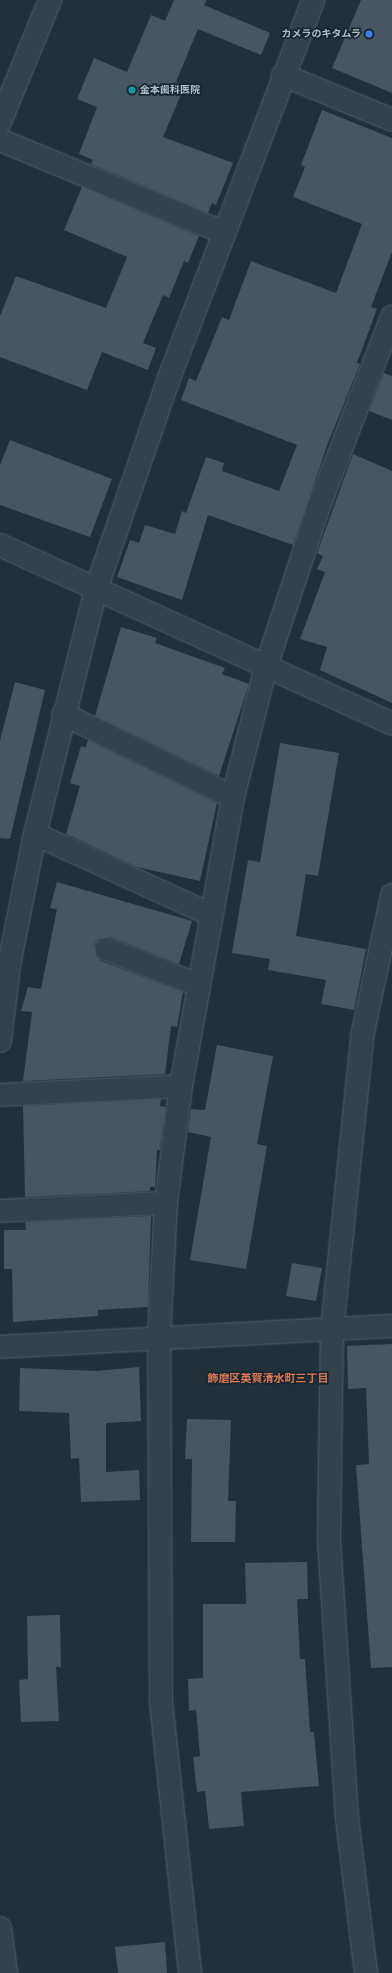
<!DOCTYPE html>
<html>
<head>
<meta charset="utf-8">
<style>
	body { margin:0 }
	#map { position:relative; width:392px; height:1973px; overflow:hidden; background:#20313c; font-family:"Titillium Web","Noto Sans JP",sans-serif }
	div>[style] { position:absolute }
	.building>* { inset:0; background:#445763 }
	.roads { filter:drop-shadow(0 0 1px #52606a) drop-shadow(0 0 1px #52606a) }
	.minor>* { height:22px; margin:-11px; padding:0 11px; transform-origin:11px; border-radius:11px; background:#34424c }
	.tertiary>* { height:22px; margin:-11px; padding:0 11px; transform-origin:11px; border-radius:11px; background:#34424c }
	.dots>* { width:11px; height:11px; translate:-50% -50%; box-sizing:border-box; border:2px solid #192731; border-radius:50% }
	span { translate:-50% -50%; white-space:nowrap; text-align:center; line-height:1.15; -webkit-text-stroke:3.5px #192731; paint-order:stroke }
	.poi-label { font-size:10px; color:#afbdc8; font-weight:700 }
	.right { translate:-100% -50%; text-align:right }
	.left { translate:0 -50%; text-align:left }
	.neighbourhood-label { font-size:11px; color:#dc7756; font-weight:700 }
</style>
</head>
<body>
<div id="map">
	<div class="building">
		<i style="clip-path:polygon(174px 0,207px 0,204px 5px,270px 33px,261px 55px,198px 29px,176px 82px,185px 85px,163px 137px,233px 163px,216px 205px,212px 203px,208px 213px,91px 164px,93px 160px,79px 154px,97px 107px,77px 99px,94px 58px,127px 72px,151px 15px,165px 21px)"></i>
		<i style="clip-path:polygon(361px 0,392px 0,392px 93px,332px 68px)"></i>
		<i style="clip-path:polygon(322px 110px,392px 138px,392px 252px,371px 307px,377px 309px,357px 363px,360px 364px,328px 443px,293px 545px,208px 515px,182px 600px,117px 577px,130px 540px,139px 543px,145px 525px,175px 534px,182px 511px,186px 513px,206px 457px,224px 463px,222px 471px,279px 491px,297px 445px,181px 400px,189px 378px,196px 381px,222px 317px,229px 320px,251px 261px,336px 293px,362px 224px,293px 197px,305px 167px,301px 165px)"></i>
		<i style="clip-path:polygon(82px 187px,199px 236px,188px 263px,184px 261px,169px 298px,163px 295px,143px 343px,156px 348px,148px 370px,102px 352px,87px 390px,0 357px,0 316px,16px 276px,106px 308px,127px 257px,64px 230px)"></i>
		<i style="clip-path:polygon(384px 373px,392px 376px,392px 420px,369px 411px)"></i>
		<i style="clip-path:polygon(10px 440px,112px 479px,90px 537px,0 505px,0 465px)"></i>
		<i style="clip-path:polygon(353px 454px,392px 471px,392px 703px,320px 670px,327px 647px,300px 639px,325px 572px,317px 569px,323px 556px,317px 553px)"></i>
		<i style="clip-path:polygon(121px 627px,157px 638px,155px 643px,225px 668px,222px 674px,249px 684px,219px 776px,95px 716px)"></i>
		<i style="clip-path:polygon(15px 682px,45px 690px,10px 839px,0 838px,0 741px)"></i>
		<i style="clip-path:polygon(88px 740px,217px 803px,200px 881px,137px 867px,66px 834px,80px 786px,70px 783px,81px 746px,86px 747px)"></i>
		<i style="clip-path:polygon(280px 743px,339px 753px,318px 876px,306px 874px,296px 936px,366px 949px,354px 1010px,321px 1004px,326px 980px,268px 970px,270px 959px,232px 953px,248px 860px,260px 862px)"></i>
		<i style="clip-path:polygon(57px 882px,192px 921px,179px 964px,110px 937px,98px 939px,94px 945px,96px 956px,101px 961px,183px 992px,177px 1027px,171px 1026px,165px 1074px,23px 1081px,32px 1012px,21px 1011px,28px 987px,41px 989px,57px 909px,50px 908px)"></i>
		<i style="clip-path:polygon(217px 1045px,273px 1056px,257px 1144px,267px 1146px,246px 1269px,190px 1260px,211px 1137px,188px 1132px,191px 1109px,205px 1110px)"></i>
		<i style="clip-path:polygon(161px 1099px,160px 1106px,166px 1107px,160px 1150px,157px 1150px,155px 1187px,150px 1187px,150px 1191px,25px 1197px,23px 1106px)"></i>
		<i style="clip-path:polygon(151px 1216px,148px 1307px,98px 1310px,98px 1316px,13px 1322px,12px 1269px,4px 1269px,4px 1230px,26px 1230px,25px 1222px)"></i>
		<i style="clip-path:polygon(292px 1263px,322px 1268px,316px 1301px,286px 1296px)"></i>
		<i style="clip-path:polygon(392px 1344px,392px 1667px,371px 1668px,356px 1465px,369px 1464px,366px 1388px,348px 1389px,347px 1346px)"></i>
		<i style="clip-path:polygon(139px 1367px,141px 1421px,106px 1423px,106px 1472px,139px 1470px,140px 1500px,81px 1502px,79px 1458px,71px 1459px,69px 1413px,19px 1411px,20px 1368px,96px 1371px)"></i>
		<i style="clip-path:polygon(187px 1419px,231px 1420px,228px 1501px,236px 1501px,235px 1542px,191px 1542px,192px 1459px,185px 1459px)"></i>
		<i style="clip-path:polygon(307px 1562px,308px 1599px,297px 1599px,300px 1659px,305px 1659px,310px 1732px,314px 1732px,319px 1786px,241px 1792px,244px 1826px,209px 1829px,205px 1791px,197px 1792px,193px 1757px,200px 1756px,196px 1710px,189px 1711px,188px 1679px,203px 1678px,203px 1604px,246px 1604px,245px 1563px)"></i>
		<i style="clip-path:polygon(60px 1615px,61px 1667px,56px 1667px,59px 1721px,21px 1722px,19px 1680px,28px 1679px,27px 1616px)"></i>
		<i style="clip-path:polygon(165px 1942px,167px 1973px,118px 1973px,115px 1947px)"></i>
	</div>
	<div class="roads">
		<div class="minor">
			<i style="left:283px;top:75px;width:118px;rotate:22.4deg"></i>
			<i style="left:0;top:140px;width:243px;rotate:22.5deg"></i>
			<i style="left:0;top:545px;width:431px;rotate:24.5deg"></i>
			<i style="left:63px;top:714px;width:189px;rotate:26deg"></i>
			<i style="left:35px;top:834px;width:192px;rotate:24.6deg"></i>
			<i style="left:106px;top:949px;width:100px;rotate:21.2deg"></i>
			<i style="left:0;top:1041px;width:77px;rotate:-83.2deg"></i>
			<i style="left:9px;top:965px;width:134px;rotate:-78.8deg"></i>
			<i style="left:35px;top:834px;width:252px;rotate:-76deg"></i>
			<i style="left:96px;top:589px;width:223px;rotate:-70.9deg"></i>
			<i style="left:169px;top:378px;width:404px;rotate:-69.1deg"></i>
			<i style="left:0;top:1095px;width:181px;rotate:-2.8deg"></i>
			<i style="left:0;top:1211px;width:166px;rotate:-2.8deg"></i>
			<i style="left:0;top:1347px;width:393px;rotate:-3.1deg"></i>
			<i style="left:0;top:1928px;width:45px;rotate:82.4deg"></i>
			<i style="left:190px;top:1973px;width:275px;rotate:-96.1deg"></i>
			<i style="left:161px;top:1700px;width:363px;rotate:-90.3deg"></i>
			<i style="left:159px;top:1337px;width:134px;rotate:-87deg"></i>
			<i style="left:166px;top:1203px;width:118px;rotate:-82.7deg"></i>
			<i style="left:181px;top:1086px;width:294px;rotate:-79.8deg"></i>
			<i style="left:233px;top:797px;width:134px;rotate:-75.8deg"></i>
			<i style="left:266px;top:667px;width:169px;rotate:-71.8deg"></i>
			<i style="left:319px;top:506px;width:203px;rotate:-68.9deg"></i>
			<i style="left:366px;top:1973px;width:156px;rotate:-97deg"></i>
			<i style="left:347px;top:1818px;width:281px;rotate:-93.7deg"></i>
			<i style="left:329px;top:1538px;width:208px;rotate:-89.2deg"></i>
			<i style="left:332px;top:1330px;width:300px;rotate:-84.1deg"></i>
			<i style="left:363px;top:1032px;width:140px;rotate:-78deg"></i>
		</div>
		<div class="tertiary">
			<i style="left:0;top:122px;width:132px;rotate:-67.7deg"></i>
		</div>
	</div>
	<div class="dots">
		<i style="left:369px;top:34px;background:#3f7fe0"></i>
		<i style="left:132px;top:90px;background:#0f9aa8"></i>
	</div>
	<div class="poi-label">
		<span class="right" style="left:361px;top:34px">カメラのキタムラ</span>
		<span class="left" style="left:140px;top:90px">金本歯科医院</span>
	</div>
	<div class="neighbourhood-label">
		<span style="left:268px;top:1378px">飾磨区英賀清水町三丁目</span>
	</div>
</div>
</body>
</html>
